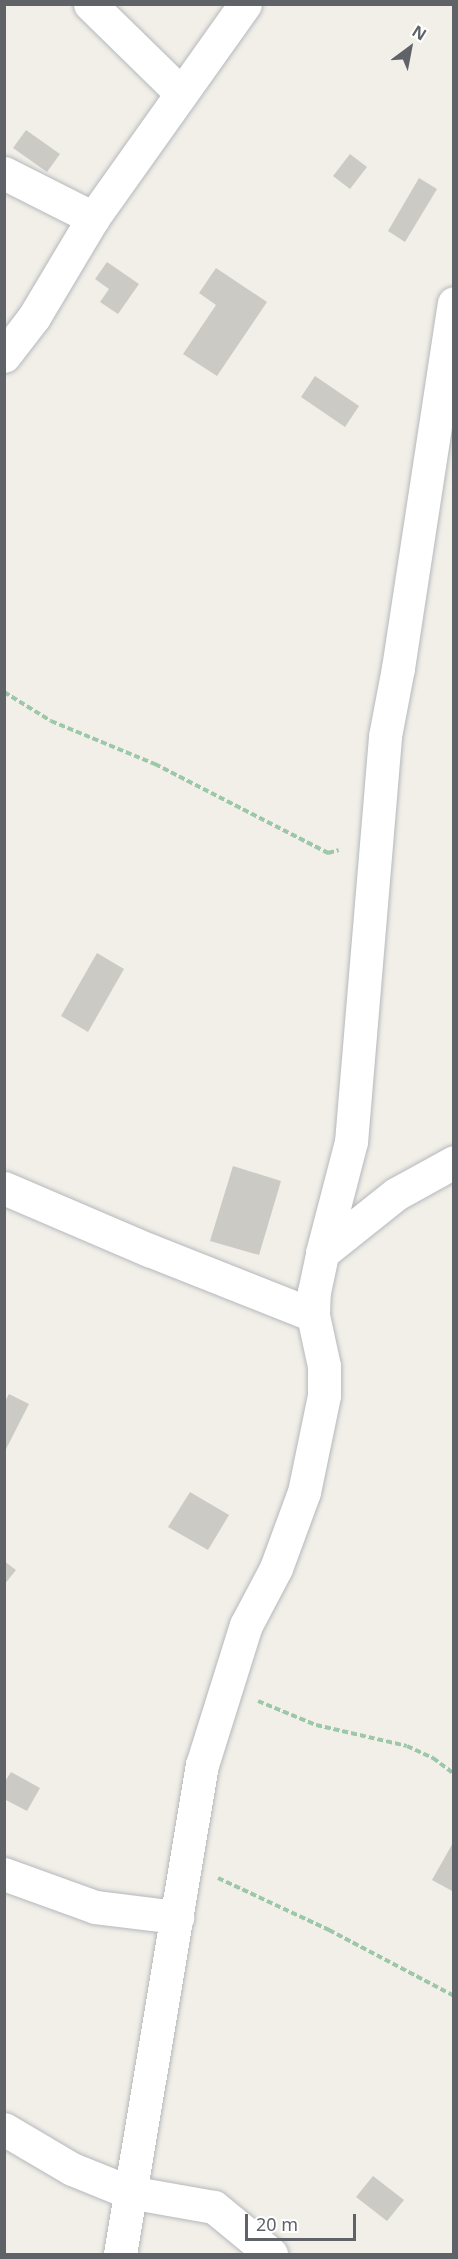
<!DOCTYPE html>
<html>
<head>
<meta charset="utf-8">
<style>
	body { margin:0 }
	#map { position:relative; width:458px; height:2259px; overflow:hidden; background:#f1efe8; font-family:"Noto Sans",sans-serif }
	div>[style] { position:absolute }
	.building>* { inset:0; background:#cccac5 }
	.path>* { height:4px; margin-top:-2px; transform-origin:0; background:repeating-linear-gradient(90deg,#9cc7a9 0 6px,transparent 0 9px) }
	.roads { filter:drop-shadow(0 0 2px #b5b8bc) drop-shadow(0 0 2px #b5b8bc) }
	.minor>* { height:33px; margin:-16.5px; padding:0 16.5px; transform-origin:16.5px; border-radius:16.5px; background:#fff }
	span { translate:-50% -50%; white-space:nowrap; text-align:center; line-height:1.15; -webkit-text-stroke:4.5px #fff; paint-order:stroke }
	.frame { position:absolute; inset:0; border:6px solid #5f6368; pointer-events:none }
	.north { position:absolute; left:380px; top:18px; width:60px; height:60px; -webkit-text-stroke:4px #fff; paint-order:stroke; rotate:32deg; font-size:16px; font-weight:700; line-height:24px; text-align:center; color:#5f6368 }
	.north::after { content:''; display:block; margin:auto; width:21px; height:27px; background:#5f6368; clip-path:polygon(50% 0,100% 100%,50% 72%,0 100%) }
	.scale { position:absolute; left:245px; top:2214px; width:111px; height:27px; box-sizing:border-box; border:3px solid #5f6368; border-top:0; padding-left:8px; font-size:18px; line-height:21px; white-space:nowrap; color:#5f6368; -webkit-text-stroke:4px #fff; paint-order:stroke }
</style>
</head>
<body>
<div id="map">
	<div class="building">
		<i style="clip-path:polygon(26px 130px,60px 154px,47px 172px,13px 148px)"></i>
		<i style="clip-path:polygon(350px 154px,367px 167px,350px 189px,333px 176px)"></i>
		<i style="clip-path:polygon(419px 178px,437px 189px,405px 242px,388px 231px)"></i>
		<i style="clip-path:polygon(107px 262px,139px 284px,118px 314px,100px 302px,109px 289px,95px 279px)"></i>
		<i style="clip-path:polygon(216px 268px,267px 302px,217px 376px,183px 354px,216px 305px,199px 293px)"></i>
		<i style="clip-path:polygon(315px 376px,359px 406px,345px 427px,301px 397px)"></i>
		<i style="clip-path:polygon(97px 953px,124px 969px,88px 1032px,61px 1016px)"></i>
		<i style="clip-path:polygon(233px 1166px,281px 1181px,259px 1255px,210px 1241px)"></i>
		<i style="clip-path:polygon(9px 1394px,29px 1404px,4px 1453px,4px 1403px)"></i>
		<i style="clip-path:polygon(190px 1492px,229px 1515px,208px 1550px,168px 1527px)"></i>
		<i style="clip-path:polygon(4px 1561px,16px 1570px,4px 1585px)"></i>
		<i style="clip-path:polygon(11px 1772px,40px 1788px,27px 1811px,4px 1799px,4px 1783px)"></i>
		<i style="clip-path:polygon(454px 1841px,454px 1892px,432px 1880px)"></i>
		<i style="clip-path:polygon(373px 2176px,404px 2200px,387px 2221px,356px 2197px)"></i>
	</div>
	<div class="path">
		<i style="left:4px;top:692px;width:55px;rotate:31.7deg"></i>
		<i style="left:51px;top:721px;width:113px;rotate:22.5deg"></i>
		<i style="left:155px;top:764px;width:195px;rotate:27.2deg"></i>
		<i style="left:328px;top:853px;width:11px;rotate:-15deg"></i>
		<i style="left:258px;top:1701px;width:63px;rotate:22.5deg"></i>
		<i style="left:316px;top:1725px;width:93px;rotate:13deg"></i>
		<i style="left:407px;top:1746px;width:29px;rotate:25deg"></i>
		<i style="left:433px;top:1758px;width:26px;rotate:37deg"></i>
		<i style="left:218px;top:1878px;width:123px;rotate:25.1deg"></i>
		<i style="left:329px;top:1930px;width:141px;rotate:27.8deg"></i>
	</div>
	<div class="roads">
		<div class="minor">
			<i style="left:90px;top:4px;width:127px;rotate:44.4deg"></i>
			<i style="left:4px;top:173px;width:100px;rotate:26.8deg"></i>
			<i style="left:4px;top:356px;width:49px;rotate:-52.4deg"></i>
			<i style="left:34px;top:317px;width:115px;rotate:-59.2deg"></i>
			<i style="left:93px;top:218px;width:262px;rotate:-54.6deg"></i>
			<i style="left:4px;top:1188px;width:158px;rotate:23.2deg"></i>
			<i style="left:149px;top:1250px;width:176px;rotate:21.6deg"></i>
			<i style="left:322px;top:1253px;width:95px;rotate:-38.6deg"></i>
			<i style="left:396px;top:1194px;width:66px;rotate:-28.9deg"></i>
			<i style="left:4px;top:1874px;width:97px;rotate:19.9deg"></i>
			<i style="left:95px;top:1907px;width:83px;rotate:7deg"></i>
			<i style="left:4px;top:2129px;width:79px;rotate:30.5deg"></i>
			<i style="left:72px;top:2169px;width:61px;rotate:22deg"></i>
			<i style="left:129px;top:2192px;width:86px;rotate:10deg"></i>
			<i style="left:214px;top:2207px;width:74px;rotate:39.5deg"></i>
			<i style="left:120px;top:2254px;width:496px;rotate:-80.5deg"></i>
			<i style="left:202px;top:1765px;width:147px;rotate:-72.6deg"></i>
			<i style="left:246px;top:1625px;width:64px;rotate:-62.2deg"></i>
			<i style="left:276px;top:1568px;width:81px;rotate:-69.8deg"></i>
			<i style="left:304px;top:1492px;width:99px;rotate:-78.3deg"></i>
			<i style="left:324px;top:1395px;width:29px;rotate:-90deg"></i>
			<i style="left:324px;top:1366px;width:52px;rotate:-102.2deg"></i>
			<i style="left:313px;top:1315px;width:23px;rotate:-88deg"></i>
			<i style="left:314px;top:1292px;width:40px;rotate:-78deg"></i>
			<i style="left:322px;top:1253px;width:115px;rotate:-75.4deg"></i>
			<i style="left:351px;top:1142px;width:407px;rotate:-85.2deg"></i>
			<i style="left:385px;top:736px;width:69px;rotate:-79.2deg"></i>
			<i style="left:398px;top:668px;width:369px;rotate:-81.3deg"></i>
		</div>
	</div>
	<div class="frame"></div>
	<div class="north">N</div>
	<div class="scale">20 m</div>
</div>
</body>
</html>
